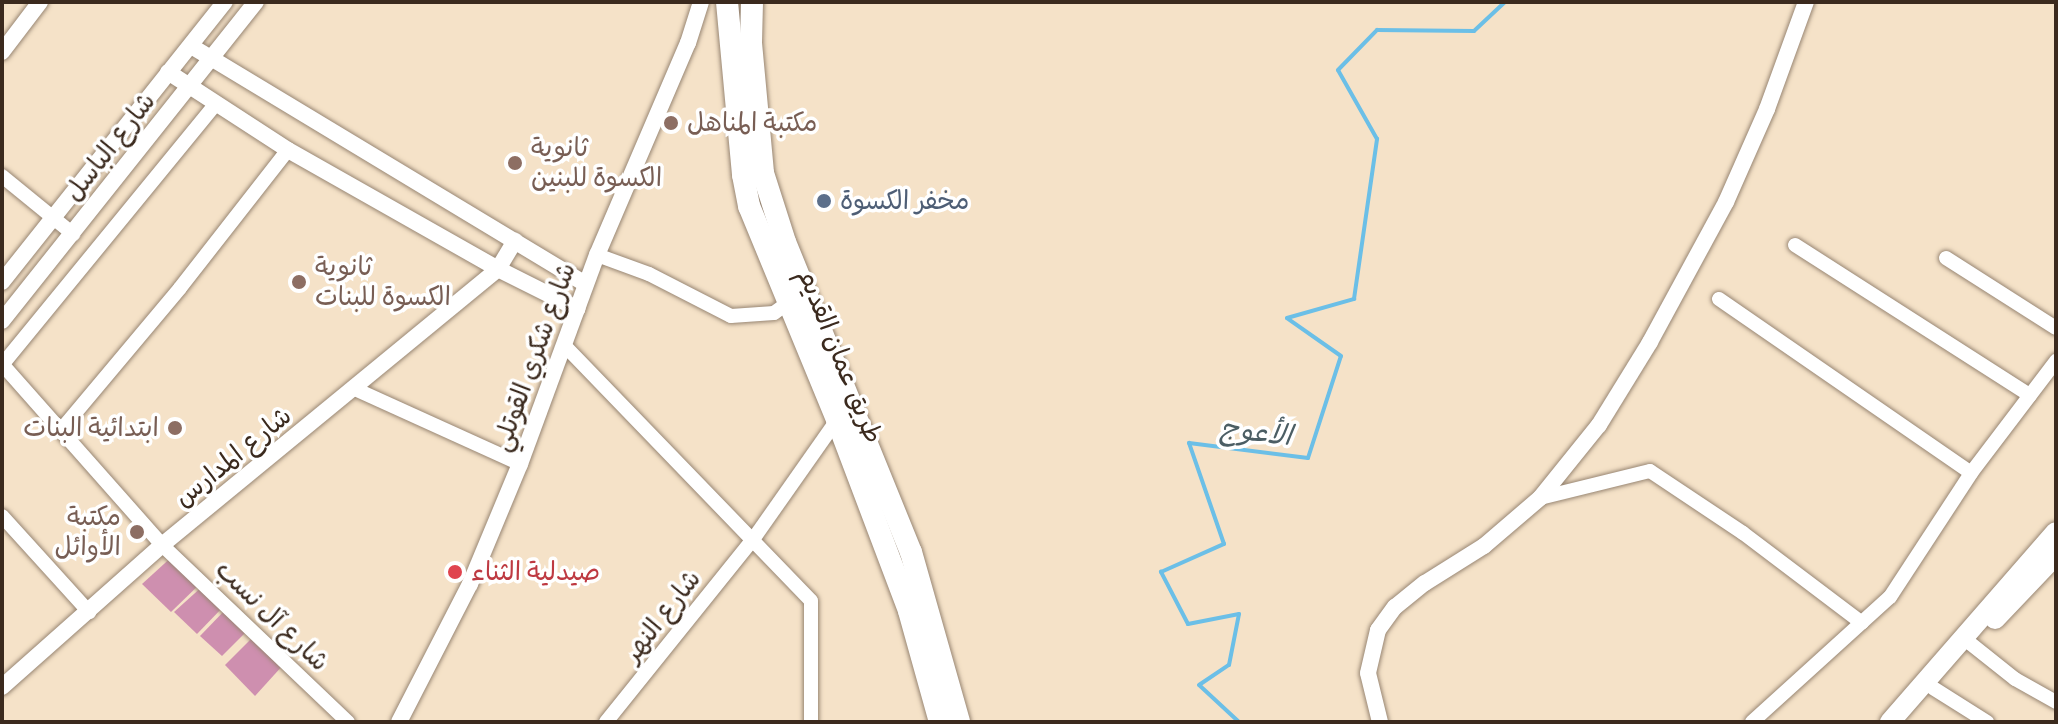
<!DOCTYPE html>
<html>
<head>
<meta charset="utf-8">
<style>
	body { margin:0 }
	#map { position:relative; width:2058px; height:724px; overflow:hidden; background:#f5e2c8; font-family:Itim,"Playpen Sans Arabic",sans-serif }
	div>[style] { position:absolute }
	.stream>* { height:4px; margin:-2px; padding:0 2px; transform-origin:2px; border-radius:2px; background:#6bbfe7 }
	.building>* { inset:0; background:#ce8faf }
	.roads { filter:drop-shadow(0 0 2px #988673) drop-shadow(0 0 2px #988673) }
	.minor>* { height:14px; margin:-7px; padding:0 7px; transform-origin:7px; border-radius:7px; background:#fff }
	.tertiary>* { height:16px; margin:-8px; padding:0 8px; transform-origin:8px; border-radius:8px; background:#fff }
	.secondary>* { height:20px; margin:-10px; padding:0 10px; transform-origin:10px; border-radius:10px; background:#fff }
	.primary>* { height:22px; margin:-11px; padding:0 11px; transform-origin:11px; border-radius:11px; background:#fff }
	.dots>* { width:22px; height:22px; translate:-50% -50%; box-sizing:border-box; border:4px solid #fff; border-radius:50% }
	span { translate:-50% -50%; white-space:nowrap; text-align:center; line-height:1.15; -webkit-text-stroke:7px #fff; paint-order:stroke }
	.education-label { font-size:26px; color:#785e54 }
	.left { translate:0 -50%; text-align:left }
	.right { translate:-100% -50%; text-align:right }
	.street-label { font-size:26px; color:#3b2a1e }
	.service-label { font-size:26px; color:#4e5e75 }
	.health-label { font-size:26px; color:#be3a42 }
	.water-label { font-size:28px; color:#4c5e64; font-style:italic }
	.frame { position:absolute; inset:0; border:4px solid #3b2a1e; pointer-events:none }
</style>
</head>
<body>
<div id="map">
	<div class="stream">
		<i style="left:1239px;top:722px;width:54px;rotate:-137.2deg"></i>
		<i style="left:1199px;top:685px;width:36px;rotate:-34deg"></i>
		<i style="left:1229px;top:665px;width:52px;rotate:-78.9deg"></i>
		<i style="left:1239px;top:614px;width:52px;rotate:168.9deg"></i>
		<i style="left:1188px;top:624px;width:59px;rotate:-117.4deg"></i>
		<i style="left:1161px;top:572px;width:69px;rotate:-24deg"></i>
		<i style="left:1224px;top:544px;width:107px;rotate:-109.1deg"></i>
		<i style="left:1189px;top:443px;width:120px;rotate:7.2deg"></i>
		<i style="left:1308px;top:458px;width:107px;rotate:-72.1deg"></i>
		<i style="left:1341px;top:356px;width:66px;rotate:-144.9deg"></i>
		<i style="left:1287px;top:318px;width:70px;rotate:-15.8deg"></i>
		<i style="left:1354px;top:299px;width:162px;rotate:-81.8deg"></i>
		<i style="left:1377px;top:139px;width:79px;rotate:-119.5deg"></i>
		<i style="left:1338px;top:70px;width:56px;rotate:-45.7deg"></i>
		<i style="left:1377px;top:30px;width:97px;rotate:0.6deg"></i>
		<i style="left:1474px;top:31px;width:42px;rotate:-43.1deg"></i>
	</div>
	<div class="building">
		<i style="clip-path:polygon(176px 553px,203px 581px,171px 612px,142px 584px)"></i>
		<i style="clip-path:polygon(205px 584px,225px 605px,197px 634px,174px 612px)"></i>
		<i style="clip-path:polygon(227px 608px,249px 629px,222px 656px,200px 636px)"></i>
		<i style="clip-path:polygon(255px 635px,284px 664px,255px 696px,225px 665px)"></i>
	</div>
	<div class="roads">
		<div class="minor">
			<i style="left:2px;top:176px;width:92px;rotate:39.2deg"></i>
			<i style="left:1795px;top:245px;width:279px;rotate:32.6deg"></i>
			<i style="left:597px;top:255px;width:55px;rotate:20.1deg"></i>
			<i style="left:649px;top:274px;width:92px;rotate:27.1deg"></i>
			<i style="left:731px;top:316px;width:43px;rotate:-4deg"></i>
			<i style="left:774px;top:313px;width:17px;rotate:-36deg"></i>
			<i style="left:1946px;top:258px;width:130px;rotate:32.5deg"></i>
			<i style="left:1719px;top:299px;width:306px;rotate:34.6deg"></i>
			<i style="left:565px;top:346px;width:354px;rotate:46deg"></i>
			<i style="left:811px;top:601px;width:121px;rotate:90deg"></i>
			<i style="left:2px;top:364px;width:242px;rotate:48.5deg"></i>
			<i style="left:162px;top:545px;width:257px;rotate:43.6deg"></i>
			<i style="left:2px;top:365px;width:338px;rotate:-50.7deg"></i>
			<i style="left:355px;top:389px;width:181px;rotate:24.4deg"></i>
			<i style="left:61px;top:430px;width:185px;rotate:-50deg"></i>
			<i style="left:180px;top:288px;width:175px;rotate:-52deg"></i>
			<i style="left:1540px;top:498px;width:113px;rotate:-13.8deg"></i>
			<i style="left:1650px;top:471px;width:112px;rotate:33.7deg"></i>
			<i style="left:1743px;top:533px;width:149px;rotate:37.1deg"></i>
			<i style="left:2px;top:516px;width:130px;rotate:47.8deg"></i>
			<i style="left:1971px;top:644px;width:56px;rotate:38.5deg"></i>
			<i style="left:2015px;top:679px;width:47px;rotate:29.3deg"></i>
			<i style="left:1933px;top:688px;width:64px;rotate:32.2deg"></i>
			<i style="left:606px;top:722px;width:236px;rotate:-51.2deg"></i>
			<i style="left:754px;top:538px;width:144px;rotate:-54.9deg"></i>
			<i style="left:1752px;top:722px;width:186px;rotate:-42.2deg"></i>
			<i style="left:1890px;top:597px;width:148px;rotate:-56.8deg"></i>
			<i style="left:1971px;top:473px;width:141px;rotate:-52.8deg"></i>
		</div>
		<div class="tertiary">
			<i style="left:191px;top:46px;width:461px;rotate:31.1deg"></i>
			<i style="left:2px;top:52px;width:63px;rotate:-52.8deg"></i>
			<i style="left:168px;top:72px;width:143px;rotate:33deg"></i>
			<i style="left:288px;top:150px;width:241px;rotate:29.5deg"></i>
			<i style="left:498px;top:269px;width:89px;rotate:26.6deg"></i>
			<i style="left:2px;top:282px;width:358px;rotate:-51.5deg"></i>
			<i style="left:2px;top:321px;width:408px;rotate:-51.5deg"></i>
			<i style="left:2px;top:687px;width:214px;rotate:-41.6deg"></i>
			<i style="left:162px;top:545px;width:435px;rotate:-39.4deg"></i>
			<i style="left:498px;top:269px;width:33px;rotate:-59deg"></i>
			<i style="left:399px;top:722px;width:155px;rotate:-62.8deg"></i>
			<i style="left:470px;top:584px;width:130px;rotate:-67.4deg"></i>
			<i style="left:520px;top:464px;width:223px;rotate:-69.8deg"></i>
			<i style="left:597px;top:255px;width:231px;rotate:-66.8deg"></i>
			<i style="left:688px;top:43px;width:43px;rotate:-72.4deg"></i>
			<i style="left:1380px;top:722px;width:50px;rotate:-103.8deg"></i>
			<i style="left:1368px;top:673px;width:44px;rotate:-76.9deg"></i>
			<i style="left:1378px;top:630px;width:29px;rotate:-54deg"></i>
			<i style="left:1395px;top:607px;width:38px;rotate:-39deg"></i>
			<i style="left:1425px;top:583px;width:70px;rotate:-32.1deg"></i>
			<i style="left:1484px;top:546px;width:74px;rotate:-40.6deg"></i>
			<i style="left:1540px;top:498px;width:94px;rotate:-51.1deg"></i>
			<i style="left:1599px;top:425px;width:97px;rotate:-58.4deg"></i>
			<i style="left:1650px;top:342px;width:159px;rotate:-61.5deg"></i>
			<i style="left:1726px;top:202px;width:102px;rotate:-66.2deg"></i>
			<i style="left:1767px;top:109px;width:114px;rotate:-70deg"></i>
		</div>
		<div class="secondary">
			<i style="left:1995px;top:619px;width:88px;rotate:-46.4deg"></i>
			<i style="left:1890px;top:722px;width:252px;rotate:-48.9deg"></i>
		</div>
		<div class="primary">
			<i style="left:727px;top:2px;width:174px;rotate:84.7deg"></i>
			<i style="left:743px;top:175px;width:32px;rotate:79deg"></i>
			<i style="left:749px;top:206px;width:231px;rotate:67.6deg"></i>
			<i style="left:837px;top:420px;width:204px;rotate:69.3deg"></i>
			<i style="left:909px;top:611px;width:115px;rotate:74.4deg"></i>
			<i style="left:752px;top:2px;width:41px;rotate:91.4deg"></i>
			<i style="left:751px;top:43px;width:131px;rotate:84.7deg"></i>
			<i style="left:763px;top:173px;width:72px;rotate:72.3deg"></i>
			<i style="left:785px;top:242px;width:335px;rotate:67.9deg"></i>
			<i style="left:911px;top:552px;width:177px;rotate:74.2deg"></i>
		</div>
	</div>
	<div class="dots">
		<i style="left:671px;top:123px;background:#8d6e63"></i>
		<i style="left:515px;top:163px;background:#8d6e63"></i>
		<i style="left:824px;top:201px;background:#5c6f8a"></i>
		<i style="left:299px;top:282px;background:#8d6e63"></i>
		<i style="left:175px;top:428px;background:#8d6e63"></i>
		<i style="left:137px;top:532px;background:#8d6e63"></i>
		<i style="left:455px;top:572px;background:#e0444e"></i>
	</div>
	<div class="education-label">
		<span class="left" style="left:687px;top:123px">مكتبة المناهل</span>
		<span class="left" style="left:531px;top:163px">ثانوية<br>الكسوة للبنين</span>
		<span class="left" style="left:315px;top:282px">ثانوية<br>الكسوة للبنات</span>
		<span class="right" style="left:159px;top:428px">ابتدائية البنات</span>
		<span class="right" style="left:121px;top:532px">مكتبة<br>الأوائل</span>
	</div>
	<div class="street-label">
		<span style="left:110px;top:147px;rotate:-52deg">شارع الباسل</span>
		<span style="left:840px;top:356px;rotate:68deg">طريق عمان القديم</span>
		<span style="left:534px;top:357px;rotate:-70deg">شارع شكري القوتلي</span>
		<span style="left:233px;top:457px;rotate:-39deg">شارع المدارس</span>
		<span style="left:272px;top:616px;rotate:44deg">شارع آل نسب</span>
		<span style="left:662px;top:616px;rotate:-52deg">شارع النهر</span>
	</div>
	<div class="service-label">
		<span class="left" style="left:840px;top:201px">مخفر الكسوة</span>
	</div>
	<div class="health-label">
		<span class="left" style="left:471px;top:572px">صيدلية الثناء</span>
	</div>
	<div class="water-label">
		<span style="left:1256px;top:431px;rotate:7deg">الأعوج</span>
	</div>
	<div class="frame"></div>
</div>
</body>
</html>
